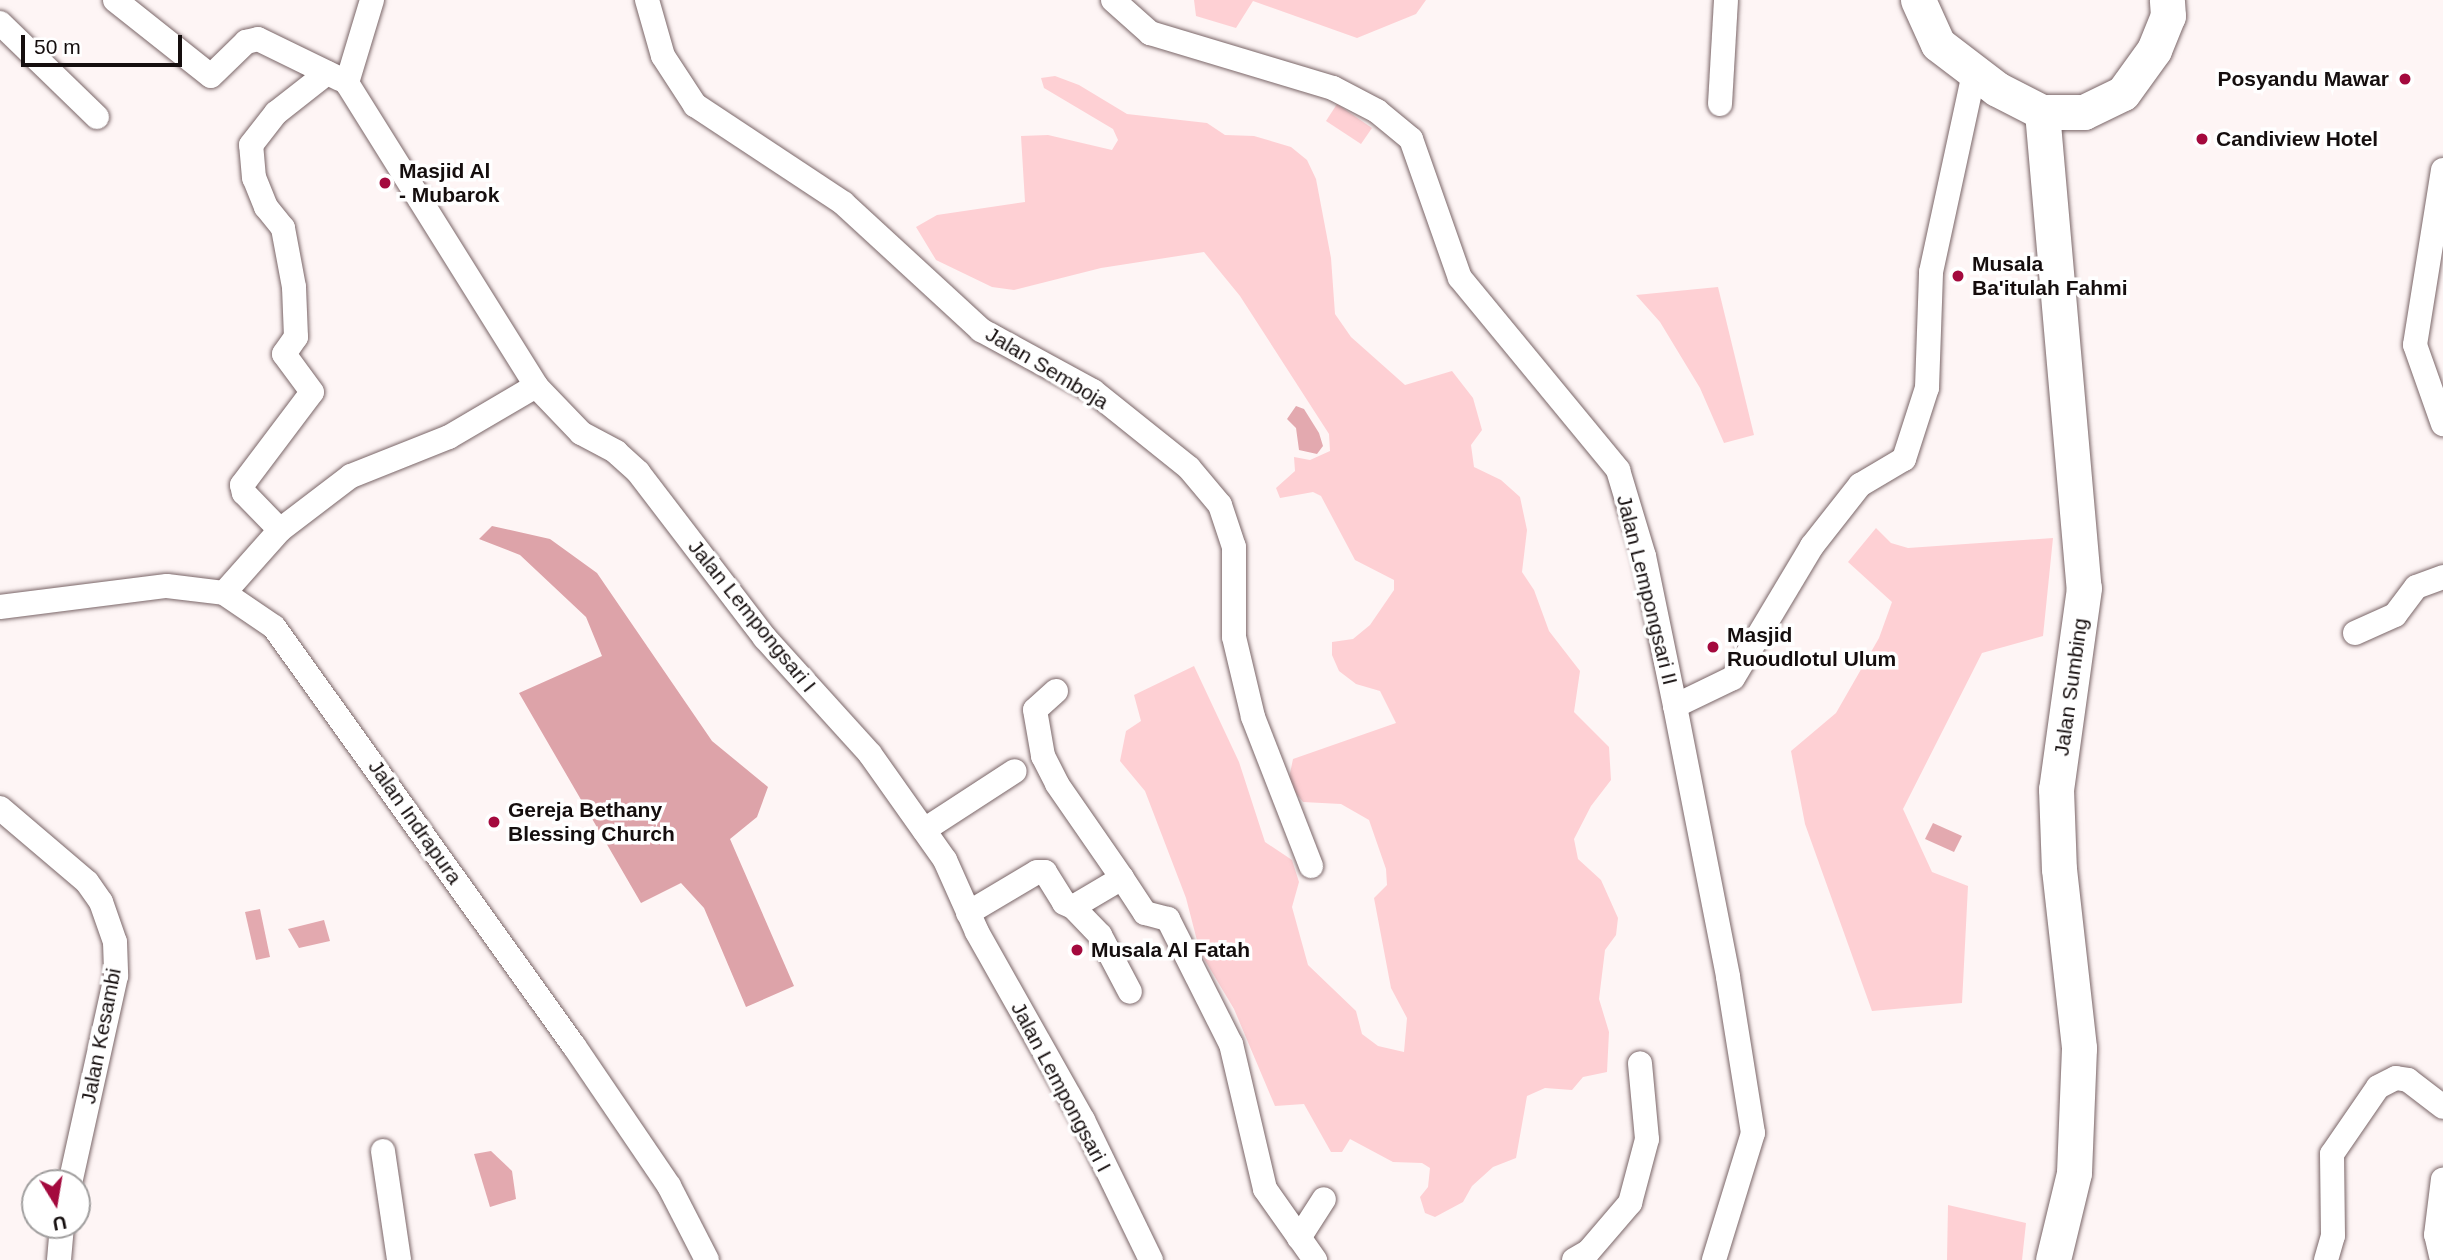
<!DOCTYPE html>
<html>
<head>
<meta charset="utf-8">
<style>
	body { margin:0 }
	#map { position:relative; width:2443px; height:1260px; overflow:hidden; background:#fef5f5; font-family:Arial,sans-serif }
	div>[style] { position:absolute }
	.green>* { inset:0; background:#fed0d4 }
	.forest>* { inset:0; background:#dda3a9 }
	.water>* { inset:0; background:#e3a9af }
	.roads { filter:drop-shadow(0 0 2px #7a6668) drop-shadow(0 0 2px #7a6668) }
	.street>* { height:24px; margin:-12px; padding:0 12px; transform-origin:12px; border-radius:12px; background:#fff }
	.secondary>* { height:35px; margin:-17.5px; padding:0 17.5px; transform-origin:17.5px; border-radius:17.5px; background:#fff }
	.dots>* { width:19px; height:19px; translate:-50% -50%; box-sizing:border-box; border:4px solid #fff; border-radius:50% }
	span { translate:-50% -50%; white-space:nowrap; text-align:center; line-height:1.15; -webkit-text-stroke:7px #fff; paint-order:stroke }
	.poi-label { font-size:21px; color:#150e0e; font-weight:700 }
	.right { translate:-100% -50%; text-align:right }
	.left { translate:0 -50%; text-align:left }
	.street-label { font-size:21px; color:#150e0e }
	.north { position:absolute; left:21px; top:1169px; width:70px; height:70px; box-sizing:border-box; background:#fff; border:2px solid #a19f9f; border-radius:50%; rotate:169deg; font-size:19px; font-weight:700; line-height:28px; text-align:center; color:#150e0e }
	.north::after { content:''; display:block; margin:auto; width:24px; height:32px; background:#a40a3e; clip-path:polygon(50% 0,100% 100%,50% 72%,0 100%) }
	.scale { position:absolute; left:21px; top:35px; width:161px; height:32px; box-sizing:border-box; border:4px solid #150e0e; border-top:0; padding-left:9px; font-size:21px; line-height:24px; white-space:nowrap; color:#150e0e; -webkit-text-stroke:5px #fff; paint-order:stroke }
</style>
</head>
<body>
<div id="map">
	<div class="green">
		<i style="clip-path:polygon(1194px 0,1426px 0,1416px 14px,1357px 38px,1253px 1px,1236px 28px,1196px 16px)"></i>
		<i style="clip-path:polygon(1055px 76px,1079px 85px,1127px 114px,1207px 123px,1225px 135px,1254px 136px,1291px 147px,1307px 160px,1316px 179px,1331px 258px,1335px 314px,1351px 337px,1405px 385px,1452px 371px,1473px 398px,1482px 430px,1471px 445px,1474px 467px,1501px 480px,1520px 497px,1527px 530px,1522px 572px,1534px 590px,1549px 631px,1580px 671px,1574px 712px,1609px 747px,1611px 780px,1591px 806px,1574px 839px,1578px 859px,1601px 880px,1618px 918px,1616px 935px,1605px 950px,1599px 999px,1609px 1032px,1607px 1072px,1583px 1077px,1572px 1090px,1545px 1088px,1527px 1096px,1516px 1158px,1493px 1167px,1472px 1186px,1463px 1202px,1435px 1217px,1425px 1213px,1420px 1197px,1428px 1187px,1430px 1168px,1422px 1163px,1393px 1162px,1350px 1139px,1342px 1152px,1331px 1152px,1304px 1104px,1275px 1106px,1234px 1009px,1200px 952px,1186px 898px,1145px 791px,1120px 761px,1126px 731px,1141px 721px,1134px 695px,1194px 666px,1239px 762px,1265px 842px,1292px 860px,1299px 882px,1292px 907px,1308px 965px,1356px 1011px,1362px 1034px,1378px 1046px,1404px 1052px,1407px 1018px,1391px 988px,1374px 898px,1387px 885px,1386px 869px,1369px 820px,1341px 804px,1303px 802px,1288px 783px,1293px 759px,1396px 723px,1380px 691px,1356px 684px,1339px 671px,1332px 655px,1332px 642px,1353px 639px,1370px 625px,1394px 590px,1394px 580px,1355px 560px,1321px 496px,1313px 492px,1280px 498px,1276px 488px,1295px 471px,1294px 457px,1310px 460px,1330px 451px,1329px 434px,1240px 296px,1204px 252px,1101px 268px,1014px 290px,992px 287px,936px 260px,916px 227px,937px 215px,1025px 202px,1021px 136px,1048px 135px,1112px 150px,1118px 140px,1113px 129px,1044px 88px,1041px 78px)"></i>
		<i style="clip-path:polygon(1337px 104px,1372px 128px,1361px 144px,1326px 121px)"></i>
		<i style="clip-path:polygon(1718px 287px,1754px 435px,1724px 443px,1700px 388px,1660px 322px,1636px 295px)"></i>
		<i style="clip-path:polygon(1876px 528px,1891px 543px,1908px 548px,2053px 538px,2043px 636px,1982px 653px,1903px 809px,1932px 872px,1968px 886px,1962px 1003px,1872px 1011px,1805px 824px,1791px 751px,1836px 713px,1879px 638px,1892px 602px,1848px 562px)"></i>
		<i style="clip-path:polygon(1948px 1205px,2026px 1223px,2022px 1260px,1947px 1260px)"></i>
	</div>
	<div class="forest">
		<i style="clip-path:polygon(492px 526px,550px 539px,597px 573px,712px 741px,768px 787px,757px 817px,730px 839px,794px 986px,746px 1007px,704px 908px,681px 883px,641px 903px,519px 693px,602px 656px,586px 617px,520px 555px,479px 539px)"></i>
	</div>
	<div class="water">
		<i style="clip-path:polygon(1296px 406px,1304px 409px,1319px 433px,1323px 446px,1317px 454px,1299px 450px,1296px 428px,1287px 419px)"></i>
		<i style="clip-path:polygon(1933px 823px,1962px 836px,1954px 852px,1925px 839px)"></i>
		<i style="clip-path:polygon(260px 909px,270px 957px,256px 960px,245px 912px)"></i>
		<i style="clip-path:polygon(324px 920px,330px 941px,299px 948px,288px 929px)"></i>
		<i style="clip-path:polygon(491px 1151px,512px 1171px,516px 1199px,490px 1207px,474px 1154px)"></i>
	</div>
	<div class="roads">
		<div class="street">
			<i style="left:115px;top:0;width:122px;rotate:38.4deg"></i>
			<i style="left:211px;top:76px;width:49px;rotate:-44.2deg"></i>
			<i style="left:246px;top:42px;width:12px;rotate:-14deg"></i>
			<i style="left:258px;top:39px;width:91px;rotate:26deg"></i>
			<i style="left:372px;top:0;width:87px;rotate:106.8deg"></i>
			<i style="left:347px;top:83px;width:357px;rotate:58deg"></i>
			<i style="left:536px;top:386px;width:65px;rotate:46.2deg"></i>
			<i style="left:581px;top:433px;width:40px;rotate:28deg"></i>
			<i style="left:616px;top:452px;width:30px;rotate:42deg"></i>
			<i style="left:638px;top:472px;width:209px;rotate:52.6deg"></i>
			<i style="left:765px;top:638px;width:156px;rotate:47.8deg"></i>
			<i style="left:870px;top:754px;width:130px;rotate:54.7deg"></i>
			<i style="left:945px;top:860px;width:79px;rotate:66deg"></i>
			<i style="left:977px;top:932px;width:216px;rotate:60.6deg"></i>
			<i style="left:1083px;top:1120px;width:156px;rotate:64.1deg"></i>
			<i style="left:647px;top:0;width:58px;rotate:74.1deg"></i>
			<i style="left:663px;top:56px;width:59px;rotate:56.9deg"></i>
			<i style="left:695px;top:105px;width:178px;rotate:33.5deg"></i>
			<i style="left:843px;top:203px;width:188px;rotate:42.6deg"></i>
			<i style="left:981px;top:330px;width:128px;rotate:28.6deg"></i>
			<i style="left:1093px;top:391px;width:123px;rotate:38.7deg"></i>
			<i style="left:1189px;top:468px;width:48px;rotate:50deg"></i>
			<i style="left:1220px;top:505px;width:44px;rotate:71.6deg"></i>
			<i style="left:1234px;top:547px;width:90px;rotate:90deg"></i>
			<i style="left:1234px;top:637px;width:82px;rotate:76.6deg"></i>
			<i style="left:1253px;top:717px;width:160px;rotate:68.7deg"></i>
			<i style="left:1113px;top:0;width:50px;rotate:41.7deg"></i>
			<i style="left:1150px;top:33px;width:191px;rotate:16.7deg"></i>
			<i style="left:1333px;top:88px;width:50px;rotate:27.6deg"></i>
			<i style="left:1377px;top:111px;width:44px;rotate:39.5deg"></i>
			<i style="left:1411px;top:139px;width:147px;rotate:70.6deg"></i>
			<i style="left:1460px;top:278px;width:249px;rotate:50.5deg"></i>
			<i style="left:1618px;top:470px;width:90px;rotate:73.2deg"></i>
			<i style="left:1644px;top:556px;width:153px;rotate:78.3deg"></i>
			<i style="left:1675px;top:706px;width:276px;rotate:78.9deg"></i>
			<i style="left:1728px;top:977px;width:158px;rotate:80.9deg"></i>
			<i style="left:1753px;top:1133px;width:133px;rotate:107.1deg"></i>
			<i style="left:0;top:23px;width:135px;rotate:44.1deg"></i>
			<i style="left:1720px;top:104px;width:104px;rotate:-86.7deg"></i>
			<i style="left:2443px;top:170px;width:177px;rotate:99.1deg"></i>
			<i style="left:2415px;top:345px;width:84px;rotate:70.5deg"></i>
			<i style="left:280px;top:530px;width:52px;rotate:-134.2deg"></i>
			<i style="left:244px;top:493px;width:8px;rotate:-104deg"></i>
			<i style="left:242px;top:485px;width:116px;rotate:-53deg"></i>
			<i style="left:312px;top:392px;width:47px;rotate:-126.4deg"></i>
			<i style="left:284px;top:354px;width:21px;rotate:-55deg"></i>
			<i style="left:296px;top:337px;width:50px;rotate:-92.3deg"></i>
			<i style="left:294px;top:287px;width:60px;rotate:-100.6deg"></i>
			<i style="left:283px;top:228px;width:27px;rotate:-129deg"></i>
			<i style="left:266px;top:207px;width:31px;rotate:-112deg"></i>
			<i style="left:254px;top:178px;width:33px;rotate:-95deg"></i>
			<i style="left:251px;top:145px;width:41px;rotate:-52deg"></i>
			<i style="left:276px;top:113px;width:65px;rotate:-38.1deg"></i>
			<i style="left:224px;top:593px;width:84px;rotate:-48.4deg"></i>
			<i style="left:280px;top:530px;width:89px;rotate:-37.3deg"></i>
			<i style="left:351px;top:476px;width:105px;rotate:-21.7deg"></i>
			<i style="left:449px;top:437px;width:101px;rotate:-30.4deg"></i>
			<i style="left:0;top:607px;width:168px;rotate:-7.2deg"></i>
			<i style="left:167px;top:586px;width:57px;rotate:7deg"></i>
			<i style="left:224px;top:593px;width:60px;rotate:34.2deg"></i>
			<i style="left:274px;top:627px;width:515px;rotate:54.4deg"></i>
			<i style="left:574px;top:1046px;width:169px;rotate:55.8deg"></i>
			<i style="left:669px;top:1186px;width:83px;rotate:62.8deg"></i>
			<i style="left:2355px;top:633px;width:44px;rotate:-24.2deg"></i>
			<i style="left:2395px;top:615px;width:35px;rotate:-53deg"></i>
			<i style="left:2416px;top:587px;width:29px;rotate:-20deg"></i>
			<i style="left:1056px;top:691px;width:28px;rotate:138deg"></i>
			<i style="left:1035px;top:710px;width:47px;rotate:80.1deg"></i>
			<i style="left:1043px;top:756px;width:31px;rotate:63deg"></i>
			<i style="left:1057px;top:784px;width:114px;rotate:55.3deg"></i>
			<i style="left:1675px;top:706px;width:64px;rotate:-25.8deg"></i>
			<i style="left:1733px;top:678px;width:154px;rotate:-59.1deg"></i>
			<i style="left:1812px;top:546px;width:78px;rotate:-51.8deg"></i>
			<i style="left:1860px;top:485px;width:51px;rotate:-30.6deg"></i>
			<i style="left:1904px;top:459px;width:75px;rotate:-72.1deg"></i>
			<i style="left:1927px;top:388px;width:116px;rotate:-88deg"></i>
			<i style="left:1931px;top:272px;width:204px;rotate:-77.8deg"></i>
			<i style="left:0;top:808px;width:114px;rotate:40.4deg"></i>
			<i style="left:87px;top:882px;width:24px;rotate:55deg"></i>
			<i style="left:101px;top:902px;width:42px;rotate:70.7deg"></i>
			<i style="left:115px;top:942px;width:34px;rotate:88deg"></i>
			<i style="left:116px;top:976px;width:212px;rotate:102.5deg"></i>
			<i style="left:924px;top:830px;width:108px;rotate:-33deg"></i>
			<i style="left:1073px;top:907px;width:39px;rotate:46deg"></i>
			<i style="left:1100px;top:935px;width:64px;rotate:62.2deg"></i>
			<i style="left:968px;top:913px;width:80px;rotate:-30.7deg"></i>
			<i style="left:1037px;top:872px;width:8px"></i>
			<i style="left:1045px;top:872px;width:36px;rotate:58deg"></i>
			<i style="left:1064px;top:903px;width:10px;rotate:24deg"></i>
			<i style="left:1073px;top:907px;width:57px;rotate:-30.6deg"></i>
			<i style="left:1122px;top:878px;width:42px;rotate:56.7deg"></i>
			<i style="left:1145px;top:913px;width:24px;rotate:15deg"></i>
			<i style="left:1168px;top:919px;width:140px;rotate:63.3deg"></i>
			<i style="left:1231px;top:1044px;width:149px;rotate:76.8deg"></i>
			<i style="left:1265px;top:1189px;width:87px;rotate:54.8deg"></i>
			<i style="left:383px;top:1151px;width:110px;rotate:81.6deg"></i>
			<i style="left:1299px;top:1238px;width:46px;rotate:-57.3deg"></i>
			<i style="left:59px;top:1260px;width:35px;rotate:-85deg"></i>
			<i style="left:1574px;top:1260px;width:16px;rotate:-30deg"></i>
			<i style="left:1588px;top:1252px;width:65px;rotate:-49.4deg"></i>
			<i style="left:1630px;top:1203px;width:66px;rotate:-75.1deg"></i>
			<i style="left:1647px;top:1139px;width:76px;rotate:-95.3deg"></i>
			<i style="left:2326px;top:1260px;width:25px;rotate:-74deg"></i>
			<i style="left:2333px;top:1236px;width:82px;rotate:-90.7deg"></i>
			<i style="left:2332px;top:1154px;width:81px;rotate:-55.5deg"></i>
			<i style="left:2378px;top:1087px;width:20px;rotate:-27deg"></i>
			<i style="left:2396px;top:1078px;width:12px;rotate:9deg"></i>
			<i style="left:2408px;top:1080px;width:44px;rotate:37.6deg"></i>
			<i style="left:2442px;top:1260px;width:26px;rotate:-103deg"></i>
			<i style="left:2436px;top:1235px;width:56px;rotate:-82.9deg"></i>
		</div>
		<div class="secondary">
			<i style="left:1918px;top:0;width:48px;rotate:65.6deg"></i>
			<i style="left:1938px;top:44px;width:74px;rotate:37.3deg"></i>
			<i style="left:1997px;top:89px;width:51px;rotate:27.1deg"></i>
			<i style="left:2042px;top:112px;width:42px"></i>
			<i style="left:2084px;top:112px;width:43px;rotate:-26deg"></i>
			<i style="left:2123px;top:93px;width:53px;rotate:-54.2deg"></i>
			<i style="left:2154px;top:50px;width:37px;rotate:-68deg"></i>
			<i style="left:2168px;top:16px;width:16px;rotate:-94deg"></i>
			<i style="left:2042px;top:112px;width:478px;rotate:85deg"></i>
			<i style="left:2084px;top:588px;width:203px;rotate:97.9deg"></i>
			<i style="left:2056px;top:789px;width:80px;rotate:87.9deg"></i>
			<i style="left:2059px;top:869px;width:180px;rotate:83.6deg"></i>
			<i style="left:2079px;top:1048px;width:125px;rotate:92.3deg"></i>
			<i style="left:2074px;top:1173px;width:89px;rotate:103.6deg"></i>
		</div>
	</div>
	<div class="dots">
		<i style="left:2405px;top:79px;background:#a40a3e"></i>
		<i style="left:2202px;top:139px;background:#a40a3e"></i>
		<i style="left:385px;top:183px;background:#a40a3e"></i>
		<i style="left:1958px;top:276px;background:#a40a3e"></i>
		<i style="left:1713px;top:647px;background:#a40a3e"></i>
		<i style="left:494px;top:822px;background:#a40a3e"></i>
		<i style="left:1077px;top:950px;background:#a40a3e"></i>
	</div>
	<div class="poi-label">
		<span class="right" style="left:2389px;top:79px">Posyandu Mawar</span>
		<span class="left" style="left:2216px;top:139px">Candiview Hotel</span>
		<span class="left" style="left:399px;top:183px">Masjid Al<br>- Mubarok</span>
		<span class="left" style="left:1972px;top:276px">Musala<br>Ba'itulah Fahmi</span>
		<span class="left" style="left:1727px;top:647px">Masjid<br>Ruoudlotul Ulum</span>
		<span class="left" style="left:508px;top:822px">Gereja Bethany<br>Blessing Church</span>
		<span class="left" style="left:1091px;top:950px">Musala Al Fatah</span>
	</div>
	<div class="street-label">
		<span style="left:1047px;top:368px;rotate:31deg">Jalan Semboja</span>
		<span style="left:1647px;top:590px;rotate:76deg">Jalan Lempongsari II</span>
		<span style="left:752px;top:616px;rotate:51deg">Jalan Lempongsari I</span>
		<span style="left:2071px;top:687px;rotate:-82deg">Jalan Sumbing</span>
		<span style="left:415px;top:822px;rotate:55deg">Jalan Indrapura</span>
		<span style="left:101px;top:1036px;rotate:-79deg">Jalan Kesambi</span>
		<span style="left:1061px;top:1087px;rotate:62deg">Jalan Lempongsari I</span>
	</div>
	<div class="north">U</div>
	<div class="scale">50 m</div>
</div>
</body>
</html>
